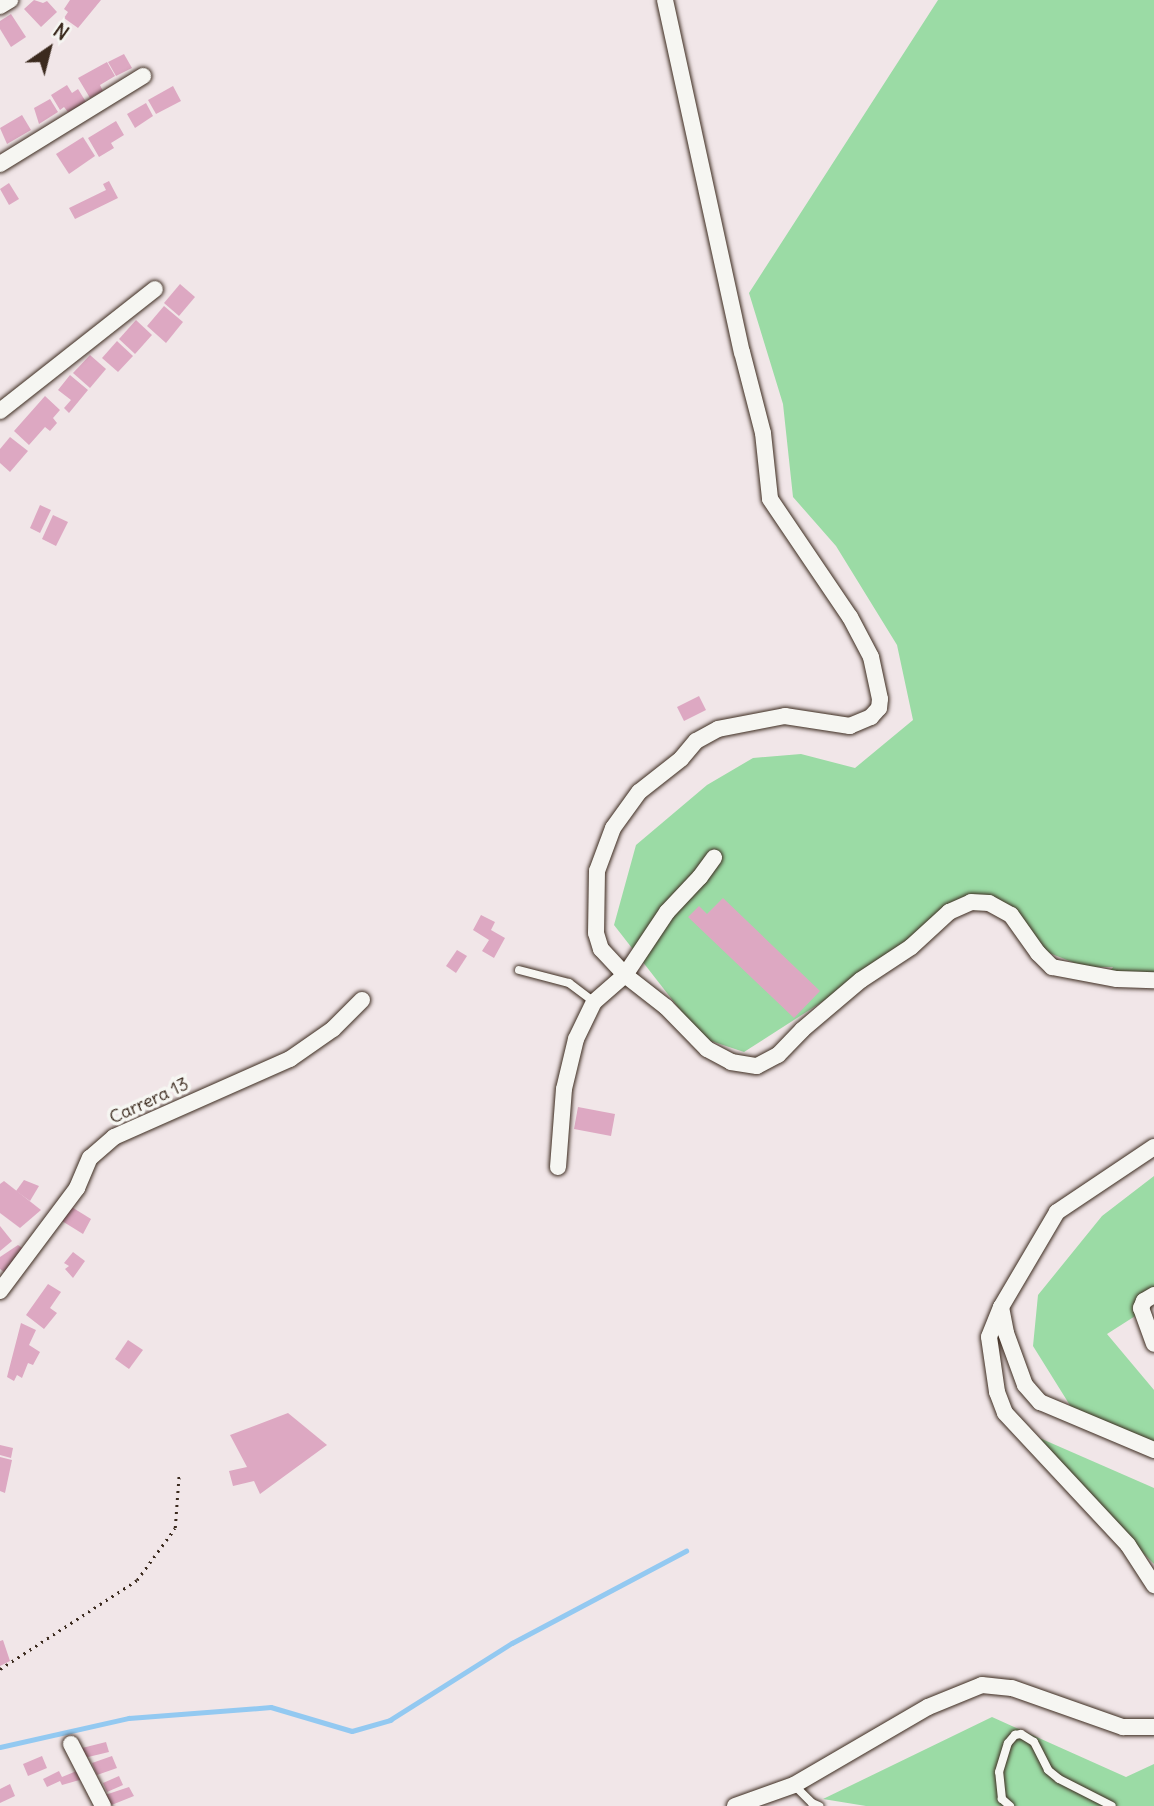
<!DOCTYPE html>
<html>
<head>
<meta charset="utf-8">
<style>
	body { margin:0 }
	#map { position:relative; width:1154px; height:1806px; overflow:hidden; background:#f1e6e8; font-family:Delius,sans-serif }
	div>[style] { position:absolute }
	.green>* { inset:0; background:#9bdba5 }
	.stream>* { height:4.5px; margin:-2.25px; padding:0 2.25px; transform-origin:2.25px; border-radius:2.25px; background:#93c9f1 }
	.building>* { inset:0; background:#dda8c2 }
	.path>* { height:2.5px; margin-top:-1.25px; transform-origin:0; background:repeating-linear-gradient(90deg,#3b2a1e 0 2px,transparent 0 7px) }
	.roads { filter:drop-shadow(0 0 2px #3b2a1e) drop-shadow(0 0 2px #3b2a1e) }
	.service>* { height:8px; margin:-4px; padding:0 4px; transform-origin:4px; border-radius:4px; background:#f6f6f2 }
	.minor>* { height:16px; margin:-8px; padding:0 8px; transform-origin:8px; border-radius:8px; background:#f6f6f2 }
	span { translate:-50% -50%; white-space:nowrap; text-align:center; line-height:1.15; -webkit-text-stroke:7px #f6f6f2; paint-order:stroke }
	.street-label { font-size:18px; color:#3b2a1e }
	.north { position:absolute; left:14px; top:14px; width:70px; height:70px; -webkit-text-stroke:5px #f6f6f2; paint-order:stroke; rotate:35deg; font-size:19px; font-weight:700; line-height:28px; text-align:center; color:#3b2a1e }
	.north::after { content:''; display:block; margin:auto; width:24px; height:32px; background:#3b2a1e; clip-path:polygon(50% 0,100% 100%,50% 72%,0 100%) }
</style>
</head>
<body>
<div id="map">
	<div class="green">
		<i style="clip-path:polygon(938px 0,1154px 0,1154px 978px,1103px 982px,1113px 967px,1085px 967px,1039px 949px,992px 898px,941px 910px,889px 959px,744px 1052px,702px 1038px,614px 925px,636px 845px,707px 785px,753px 758px,801px 754px,855px 768px,913px 720px,897px 645px,836px 546px,793px 497px,783px 404px,749px 293px)"></i>
		<i style="clip-path:polygon(1154px 1176px,1154px 1304px,1107px 1334px,1154px 1390px,1154px 1446px,1076px 1415px,1033px 1346px,1038px 1295px,1102px 1216px)"></i>
		<i style="clip-path:polygon(1019px 1429px,1154px 1488px,1154px 1564px)"></i>
		<i style="clip-path:polygon(992px 1717px,1126px 1777px,1154px 1764px,1154px 1806px,866px 1806px,823px 1799px)"></i>
	</div>
	<div class="stream">
		<i style="left:0;top:1747px;width:132px;rotate:-12.7deg"></i>
		<i style="left:129px;top:1718px;width:142px;rotate:-4.4deg"></i>
		<i style="left:271px;top:1707px;width:84px;rotate:16.5deg"></i>
		<i style="left:352px;top:1731px;width:40px;rotate:-16deg"></i>
		<i style="left:390px;top:1720px;width:144px;rotate:-32.3deg"></i>
		<i style="left:512px;top:1643px;width:197px;rotate:-27.9deg"></i>
	</div>
	<div class="building">
		<i style="clip-path:polygon(34px 0,43px 3px,47px 1px,57px 12px,41px 27px,24px 9px)"></i>
		<i style="clip-path:polygon(70px 0,101px 0,78px 28px,64px 18px,68px 12px,64px 9px)"></i>
		<i style="clip-path:polygon(11px 14px,26px 37px,11px 47px,0 29px,0 21px)"></i>
		<i style="clip-path:polygon(124px 54px,132px 68px,116px 76px,108px 62px)"></i>
		<i style="clip-path:polygon(107px 62px,115px 76px,100px 85px,103px 91px,90px 98px,78px 78px)"></i>
		<i style="clip-path:polygon(67px 85px,72px 93px,78px 89px,86px 102px,68px 112px,64px 107px,60px 110px,51px 95px)"></i>
		<i style="clip-path:polygon(173px 86px,181px 101px,156px 114px,148px 100px)"></i>
		<i style="clip-path:polygon(50px 99px,58px 112px,39px 124px,34px 108px)"></i>
		<i style="clip-path:polygon(146px 103px,153px 116px,135px 128px,127px 114px)"></i>
		<i style="clip-path:polygon(22px 115px,31px 130px,7px 144px,0 128px)"></i>
		<i style="clip-path:polygon(116px 121px,124px 135px,111px 143px,114px 148px,99px 157px,88px 138px)"></i>
		<i style="clip-path:polygon(83px 137px,95px 156px,69px 174px,56px 154px)"></i>
		<i style="clip-path:polygon(109px 181px,118px 198px,75px 219px,69px 208px,106px 190px,103px 184px)"></i>
		<i style="clip-path:polygon(9px 183px,19px 199px,9px 205px,0 189px)"></i>
		<i style="clip-path:polygon(180px 284px,195px 297px,179px 316px,164px 303px)"></i>
		<i style="clip-path:polygon(164px 306px,183px 322px,166px 343px,147px 326px)"></i>
		<i style="clip-path:polygon(136px 320px,152px 335px,135px 354px,119px 339px)"></i>
		<i style="clip-path:polygon(117px 341px,133px 356px,118px 372px,102px 358px)"></i>
		<i style="clip-path:polygon(90px 355px,106px 369px,90px 388px,73px 373px)"></i>
		<i style="clip-path:polygon(70px 375px,88px 390px,69px 413px,64px 408px,71px 400px,58px 390px)"></i>
		<i style="clip-path:polygon(45px 396px,60px 410px,53px 418px,57px 423px,50px 431px,45px 427px,29px 445px,14px 431px)"></i>
		<i style="clip-path:polygon(10px 437px,28px 451px,10px 472px,0 463px,0 449px)"></i>
		<i style="clip-path:polygon(40px 505px,51px 510px,40px 533px,30px 528px)"></i>
		<i style="clip-path:polygon(53px 515px,68px 522px,56px 546px,42px 539px)"></i>
		<i style="clip-path:polygon(699px 696px,706px 710px,684px 721px,677px 707px)"></i>
		<i style="clip-path:polygon(723px 898px,820px 991px,794px 1018px,688px 917px,699px 906px,707px 914px)"></i>
		<i style="clip-path:polygon(481px 915px,495px 922px,491px 930px,505px 938px,494px 958px,482px 951px,489px 940px,473px 930px)"></i>
		<i style="clip-path:polygon(457px 950px,467px 956px,456px 973px,446px 966px)"></i>
		<i style="clip-path:polygon(578px 1107px,615px 1114px,611px 1136px,574px 1129px)"></i>
		<i style="clip-path:polygon(24px 1180px,39px 1186px,30px 1201px,16px 1191px)"></i>
		<i style="clip-path:polygon(4px 1181px,41px 1210px,20px 1228px,0 1213px,0 1184px)"></i>
		<i style="clip-path:polygon(70px 1206px,91px 1219px,83px 1234px,62px 1221px)"></i>
		<i style="clip-path:polygon(0 1226px,12px 1241px,0 1251px)"></i>
		<i style="clip-path:polygon(18px 1245px,28px 1252px,4px 1272px,0 1269px,0 1257px)"></i>
		<i style="clip-path:polygon(73px 1252px,85px 1261px,73px 1278px,65px 1269px,69px 1266px,64px 1263px)"></i>
		<i style="clip-path:polygon(48px 1284px,61px 1292px,50px 1308px,57px 1313px,44px 1329px,26px 1315px)"></i>
		<i style="clip-path:polygon(21px 1323px,36px 1330px,29px 1345px,40px 1352px,33px 1365px,28px 1363px,22px 1378px,17px 1375px,14px 1381px,7px 1377px)"></i>
		<i style="clip-path:polygon(128px 1340px,143px 1350px,129px 1369px,115px 1359px)"></i>
		<i style="clip-path:polygon(288px 1413px,327px 1445px,260px 1494px,254px 1481px,233px 1486px,229px 1471px,247px 1467px,230px 1435px)"></i>
		<i style="clip-path:polygon(0 1445px,13px 1448px,11px 1458px,0 1455px)"></i>
		<i style="clip-path:polygon(0 1457px,12px 1460px,5px 1493px,0 1491px)"></i>
		<i style="clip-path:polygon(3px 1640px,10px 1661px,0 1666px,0 1641px)"></i>
		<i style="clip-path:polygon(106px 1742px,109px 1752px,84px 1758px,82px 1748px)"></i>
		<i style="clip-path:polygon(42px 1756px,47px 1768px,28px 1776px,23px 1764px)"></i>
		<i style="clip-path:polygon(112px 1756px,117px 1768px,97px 1775px,92px 1763px)"></i>
		<i style="clip-path:polygon(79px 1770px,83px 1779px,62px 1785px,60px 1781px,47px 1787px,43px 1779px,59px 1771px,62px 1777px)"></i>
		<i style="clip-path:polygon(119px 1776px,123px 1785px,107px 1792px,103px 1783px)"></i>
		<i style="clip-path:polygon(10px 1784px,15px 1796px,0 1803px,0 1789px)"></i>
		<i style="clip-path:polygon(129px 1787px,134px 1796px,109px 1806px,105px 1795px)"></i>
	</div>
	<div class="path">
		<i style="left:0;top:1669px;width:163px;rotate:-33deg"></i>
		<i style="left:137px;top:1580px;width:64px;rotate:-53.8deg"></i>
		<i style="left:175px;top:1528px;width:55px;rotate:-85.8deg"></i>
	</div>
	<div class="roads">
		<div class="service">
			<i style="left:519px;top:970px;width:52px;rotate:14.6deg"></i>
			<i style="left:569px;top:983px;width:31px;rotate:37deg"></i>
			<i style="left:794px;top:1785px;width:25px;rotate:45deg"></i>
			<i style="left:812px;top:1803px;width:8px;rotate:23deg"></i>
			<i style="left:1010px;top:1806px;width:11px;rotate:-139deg"></i>
			<i style="left:1002px;top:1799px;width:27px;rotate:-96deg"></i>
			<i style="left:999px;top:1772px;width:30px;rotate:-73deg"></i>
			<i style="left:1008px;top:1743px;width:11px;rotate:-49deg"></i>
			<i style="left:1015px;top:1735px;width:6px;rotate:-9deg"></i>
			<i style="left:1021px;top:1734px;width:15px;rotate:32deg"></i>
			<i style="left:1034px;top:1742px;width:31px;rotate:63deg"></i>
			<i style="left:1048px;top:1770px;width:14px;rotate:39deg"></i>
			<i style="left:1059px;top:1779px;width:59px;rotate:27deg"></i>
		</div>
		<div class="minor">
			<i style="left:665px;top:0;width:360px;rotate:77.7deg"></i>
			<i style="left:742px;top:352px;width:84px;rotate:75.5deg"></i>
			<i style="left:763px;top:433px;width:66px;rotate:83.9deg"></i>
			<i style="left:770px;top:499px;width:143px;rotate:55.9deg"></i>
			<i style="left:850px;top:617px;width:45px;rotate:62.3deg"></i>
			<i style="left:871px;top:657px;width:43px;rotate:77.9deg"></i>
			<i style="left:880px;top:699px;width:9px;rotate:96deg"></i>
			<i style="left:879px;top:708px;width:12px;rotate:132deg"></i>
			<i style="left:871px;top:717px;width:23px;rotate:157deg"></i>
			<i style="left:850px;top:726px;width:66px;rotate:-171.3deg"></i>
			<i style="left:785px;top:716px;width:68px;rotate:169deg"></i>
			<i style="left:718px;top:729px;width:25px;rotate:151deg"></i>
			<i style="left:696px;top:741px;width:23px;rotate:130deg"></i>
			<i style="left:681px;top:759px;width:53px;rotate:141.8deg"></i>
			<i style="left:639px;top:792px;width:44px;rotate:125.8deg"></i>
			<i style="left:613px;top:828px;width:46px;rotate:110.4deg"></i>
			<i style="left:597px;top:871px;width:62px;rotate:90.9deg"></i>
			<i style="left:596px;top:933px;width:17px;rotate:73deg"></i>
			<i style="left:601px;top:949px;width:35px;rotate:47deg"></i>
			<i style="left:625px;top:975px;width:52px;rotate:38deg"></i>
			<i style="left:666px;top:1007px;width:59px;rotate:45.7deg"></i>
			<i style="left:707px;top:1049px;width:27px;rotate:28deg"></i>
			<i style="left:731px;top:1062px;width:26px;rotate:9deg"></i>
			<i style="left:757px;top:1066px;width:24px;rotate:-28deg"></i>
			<i style="left:778px;top:1055px;width:35px;rotate:-46deg"></i>
			<i style="left:802px;top:1030px;width:77px;rotate:-40.3deg"></i>
			<i style="left:861px;top:980px;width:60px;rotate:-33.4deg"></i>
			<i style="left:911px;top:947px;width:52px;rotate:-42.6deg"></i>
			<i style="left:949px;top:912px;width:24px;rotate:-24deg"></i>
			<i style="left:971px;top:902px;width:18px;rotate:3deg"></i>
			<i style="left:989px;top:903px;width:25px;rotate:29deg"></i>
			<i style="left:1011px;top:915px;width:47px;rotate:54.6deg"></i>
			<i style="left:1038px;top:953px;width:20px;rotate:45deg"></i>
			<i style="left:1052px;top:967px;width:66px;rotate:10.5deg"></i>
			<i style="left:1117px;top:979px;width:37px;rotate:2deg"></i>
			<i style="left:0;top:6px;width:12px;rotate:-31deg"></i>
			<i style="left:0;top:164px;width:168px;rotate:-31.6deg"></i>
			<i style="left:0;top:411px;width:197px;rotate:-38.2deg"></i>
			<i style="left:1154px;top:1147px;width:117px;rotate:146.2deg"></i>
			<i style="left:1057px;top:1212px;width:110px;rotate:120.5deg"></i>
			<i style="left:1001px;top:1307px;width:32px;rotate:112deg"></i>
			<i style="left:989px;top:1337px;width:56px;rotate:81.7deg"></i>
			<i style="left:997px;top:1392px;width:22px;rotate:69deg"></i>
			<i style="left:1005px;top:1413px;width:180px;rotate:47deg"></i>
			<i style="left:1128px;top:1545px;width:48px;rotate:57deg"></i>
			<i style="left:558px;top:1167px;width:78px;rotate:-85.6deg"></i>
			<i style="left:564px;top:1089px;width:51px;rotate:-76.5deg"></i>
			<i style="left:576px;top:1039px;width:41px;rotate:-64.1deg"></i>
			<i style="left:594px;top:1002px;width:41px;rotate:-41.1deg"></i>
			<i style="left:625px;top:975px;width:76px;rotate:-56.3deg"></i>
			<i style="left:667px;top:912px;width:48px;rotate:-46.7deg"></i>
			<i style="left:700px;top:877px;width:24px;rotate:-54deg"></i>
			<i style="left:0;top:1291px;width:129px;rotate:-53.2deg"></i>
			<i style="left:77px;top:1188px;width:33px;rotate:-67deg"></i>
			<i style="left:90px;top:1158px;width:32px;rotate:-41deg"></i>
			<i style="left:114px;top:1137px;width:193px;rotate:-23.9deg"></i>
			<i style="left:290px;top:1059px;width:52px;rotate:-34.9deg"></i>
			<i style="left:333px;top:1029px;width:41px;rotate:-45deg"></i>
			<i style="left:1154px;top:1295px;width:12px;rotate:149deg"></i>
			<i style="left:1144px;top:1301px;width:8px;rotate:113deg"></i>
			<i style="left:1141px;top:1308px;width:38px;rotate:70deg"></i>
			<i style="left:1001px;top:1307px;width:26px;rotate:79deg"></i>
			<i style="left:1006px;top:1333px;width:55px;rotate:69.9deg"></i>
			<i style="left:1025px;top:1385px;width:23px;rotate:49deg"></i>
			<i style="left:1040px;top:1402px;width:124px;rotate:22.8deg"></i>
			<i style="left:71px;top:1744px;width:70px;rotate:62.7deg"></i>
			<i style="left:735px;top:1806px;width:63px;rotate:-19.6deg"></i>
			<i style="left:794px;top:1785px;width:155px;rotate:-30.2deg"></i>
			<i style="left:928px;top:1707px;width:58px;rotate:-22.2deg"></i>
			<i style="left:982px;top:1685px;width:30px;rotate:6deg"></i>
			<i style="left:1012px;top:1688px;width:118px;rotate:19.4deg"></i>
			<i style="left:1123px;top:1727px;width:31px"></i>
		</div>
	</div>
	<div class="street-label">
		<span style="left:149px;top:1101px;rotate:-25deg">Carrera 13</span>
	</div>
	<div class="north">N</div>
</div>
</body>
</html>
